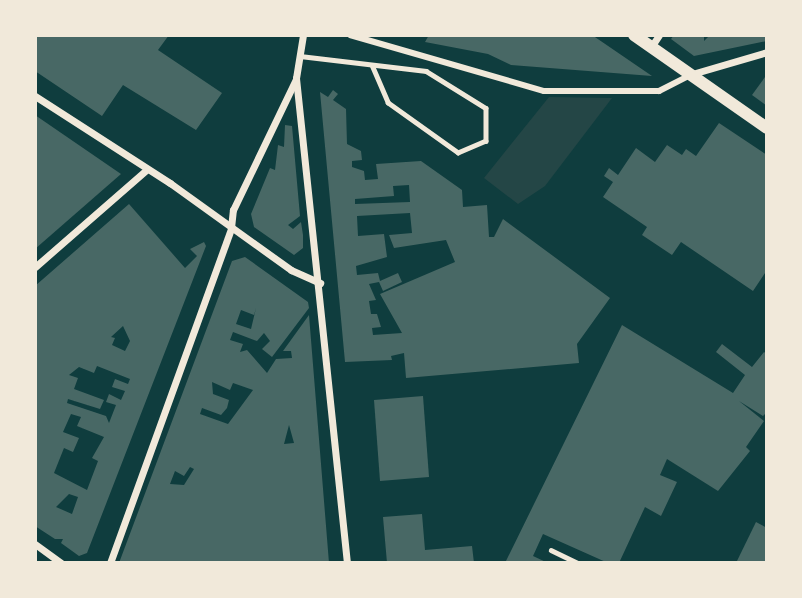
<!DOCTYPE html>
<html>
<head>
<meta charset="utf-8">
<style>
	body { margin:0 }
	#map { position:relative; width:802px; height:598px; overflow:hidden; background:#0f3d3e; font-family:Manrope,sans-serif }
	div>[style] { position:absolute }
	.green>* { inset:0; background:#244646 }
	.building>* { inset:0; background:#486865 }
	.service>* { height:4.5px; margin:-2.25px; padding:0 2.25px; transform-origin:2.25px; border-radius:2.25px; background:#f1e9da }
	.pedestrian>* { height:6px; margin:-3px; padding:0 3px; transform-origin:3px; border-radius:3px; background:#f1e9da }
	.minor>* { height:7px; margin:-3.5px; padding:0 3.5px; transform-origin:3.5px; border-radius:3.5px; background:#f1e9da }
	.tertiary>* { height:12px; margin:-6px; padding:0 6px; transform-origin:6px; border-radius:6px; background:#f1e9da }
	span { translate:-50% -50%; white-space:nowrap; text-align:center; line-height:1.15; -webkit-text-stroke:5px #f1e9da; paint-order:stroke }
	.frame { position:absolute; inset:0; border:37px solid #f1e9da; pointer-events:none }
</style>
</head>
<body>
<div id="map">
	<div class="green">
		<i style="clip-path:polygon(549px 97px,612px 98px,545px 186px,518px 204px,484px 178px)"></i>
	</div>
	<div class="building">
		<i style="clip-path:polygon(35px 35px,169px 35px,158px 50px,222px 93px,196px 130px,123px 85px,102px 116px,35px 71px)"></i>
		<i style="clip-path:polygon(429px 35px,592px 35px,652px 76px,511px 65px,488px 54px,425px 42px)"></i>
		<i style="clip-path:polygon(674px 35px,704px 35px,704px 41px,710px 35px,767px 35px,767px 41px,694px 56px,671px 39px)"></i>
		<i style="clip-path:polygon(765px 77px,767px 78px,767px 106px,752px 95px)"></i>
		<i style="clip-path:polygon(evenodd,333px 90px,338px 94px,333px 100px,346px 109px,347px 144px,361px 151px,362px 160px,352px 161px,352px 167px,364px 171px,365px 180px,378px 179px,376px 164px,421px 161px,462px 190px,463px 207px,487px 205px,489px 237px,494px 237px,503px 219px,610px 298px,577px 344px,579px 363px,406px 378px,404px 353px,391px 356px,392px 360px,345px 362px,320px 92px,328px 97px,333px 90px,409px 185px,410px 202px,355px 204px,355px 199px,394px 196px,393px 186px,409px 185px,333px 90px,410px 213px,412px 233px,389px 235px,394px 248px,446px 240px,455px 262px,380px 294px,402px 333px,373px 335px,372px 328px,381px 327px,377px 314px,371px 314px,369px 301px,376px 300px,369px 284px,379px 282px,383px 291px,402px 282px,398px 273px,380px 281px,378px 273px,357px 275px,356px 266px,387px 257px,384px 234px,358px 236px,357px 216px,410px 213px)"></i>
		<i style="clip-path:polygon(35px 115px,121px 174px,35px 249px)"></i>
		<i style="clip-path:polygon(719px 123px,767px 155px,767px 270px,753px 291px,681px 242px,672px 255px,642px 235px,647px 227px,603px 197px,613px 182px,604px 176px,609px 168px,618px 175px,636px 148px,655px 162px,667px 145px,682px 155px,686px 149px,696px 156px)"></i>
		<i style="clip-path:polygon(285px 125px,292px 126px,300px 216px,288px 225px,293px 229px,301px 222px,303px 235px,303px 248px,294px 255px,254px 227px,251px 214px,270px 168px,275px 170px,278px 145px,284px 147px)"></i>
		<i style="clip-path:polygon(evenodd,129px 204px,185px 268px,197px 256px,190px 249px,204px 242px,206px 246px,87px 553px,79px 556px,61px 543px,63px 539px,55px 539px,35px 526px,35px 286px,129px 204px,123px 326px,130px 341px,125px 351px,112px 345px,115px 338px,111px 337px,123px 326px,129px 204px,97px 366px,130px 379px,128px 384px,115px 379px,112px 387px,125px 391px,121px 400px,109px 394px,106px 402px,116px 405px,109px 423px,106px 416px,67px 403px,68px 399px,100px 409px,104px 400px,74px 389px,78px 378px,69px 375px,79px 367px,94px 373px,97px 366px,129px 204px,71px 414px,81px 417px,77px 426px,104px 437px,92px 458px,98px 461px,87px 490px,54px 473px,64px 448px,73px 452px,79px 438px,63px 432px,71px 414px,129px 204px,69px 494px,78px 497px,72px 514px,56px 507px,69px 494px)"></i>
		<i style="clip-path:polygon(evenodd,245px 257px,308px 302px,309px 308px,272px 357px,262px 349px,270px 341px,264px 333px,257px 341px,233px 332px,230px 340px,243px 344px,240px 352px,247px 350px,267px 373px,276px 359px,292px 358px,291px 351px,283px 351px,309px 315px,329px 563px,119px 563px,232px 261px,245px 257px,256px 308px,251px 329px,236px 324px,241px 310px,254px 315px,256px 308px,245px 257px,212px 382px,230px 390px,233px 383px,253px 390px,228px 424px,200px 414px,202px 408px,221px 415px,227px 408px,229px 400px,213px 394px,212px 382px,245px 257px,289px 425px,294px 443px,284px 444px,289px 425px,245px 257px,190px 467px,194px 469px,184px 485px,170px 484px,175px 471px,184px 476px,190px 467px)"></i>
		<i style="clip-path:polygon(622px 325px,733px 393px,745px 375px,716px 352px,722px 344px,752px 367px,764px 352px,767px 354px,767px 412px,763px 416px,739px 401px,764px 421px,746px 447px,750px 451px,718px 491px,667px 459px,660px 475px,677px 482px,661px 516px,645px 507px,619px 563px,608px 563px,543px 534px,533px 556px,548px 563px,505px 563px)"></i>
		<i style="clip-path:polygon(423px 396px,429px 477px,380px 481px,374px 400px)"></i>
		<i style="clip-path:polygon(422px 514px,425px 550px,472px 546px,474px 563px,387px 563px,383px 517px)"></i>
		<i style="clip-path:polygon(756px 522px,767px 528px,767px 563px,736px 563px)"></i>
	</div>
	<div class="service">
		<i style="left:300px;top:56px;width:127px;rotate:6.8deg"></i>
		<i style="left:426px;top:71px;width:70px;rotate:31.7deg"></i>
		<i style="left:486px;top:108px;width:33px;rotate:90deg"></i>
		<i style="left:486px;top:141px;width:30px;rotate:157deg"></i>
		<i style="left:458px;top:153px;width:86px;rotate:-144.5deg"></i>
		<i style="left:388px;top:103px;width:40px;rotate:-113.4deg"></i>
		<i style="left:551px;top:550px;width:30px;rotate:26deg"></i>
	</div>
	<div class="pedestrian">
		<i style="left:350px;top:35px;width:202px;rotate:16.1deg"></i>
		<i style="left:544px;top:91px;width:115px"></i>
		<i style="left:659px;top:91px;width:35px;rotate:-27deg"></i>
	</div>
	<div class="minor">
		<i style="left:303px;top:35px;width:44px;rotate:99.2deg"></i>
		<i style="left:296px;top:78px;width:488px;rotate:84deg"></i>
		<i style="left:651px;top:47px;width:14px;rotate:-56deg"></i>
		<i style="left:692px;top:74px;width:78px;rotate:-16.3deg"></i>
		<i style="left:35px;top:96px;width:161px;rotate:32.8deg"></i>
		<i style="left:170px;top:183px;width:149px;rotate:35.7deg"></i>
		<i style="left:291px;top:270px;width:32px;rotate:24deg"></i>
		<i style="left:35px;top:267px;width:147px;rotate:-41.1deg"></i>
		<i style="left:35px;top:544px;width:32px;rotate:36deg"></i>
		<i style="left:110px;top:563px;width:356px;rotate:-70.1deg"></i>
		<i style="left:231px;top:228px;width:18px;rotate:-84deg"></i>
		<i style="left:233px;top:210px;width:145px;rotate:-64.3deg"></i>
	</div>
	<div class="tertiary">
		<i style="left:634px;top:35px;width:162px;rotate:35deg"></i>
	</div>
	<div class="frame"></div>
</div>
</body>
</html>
